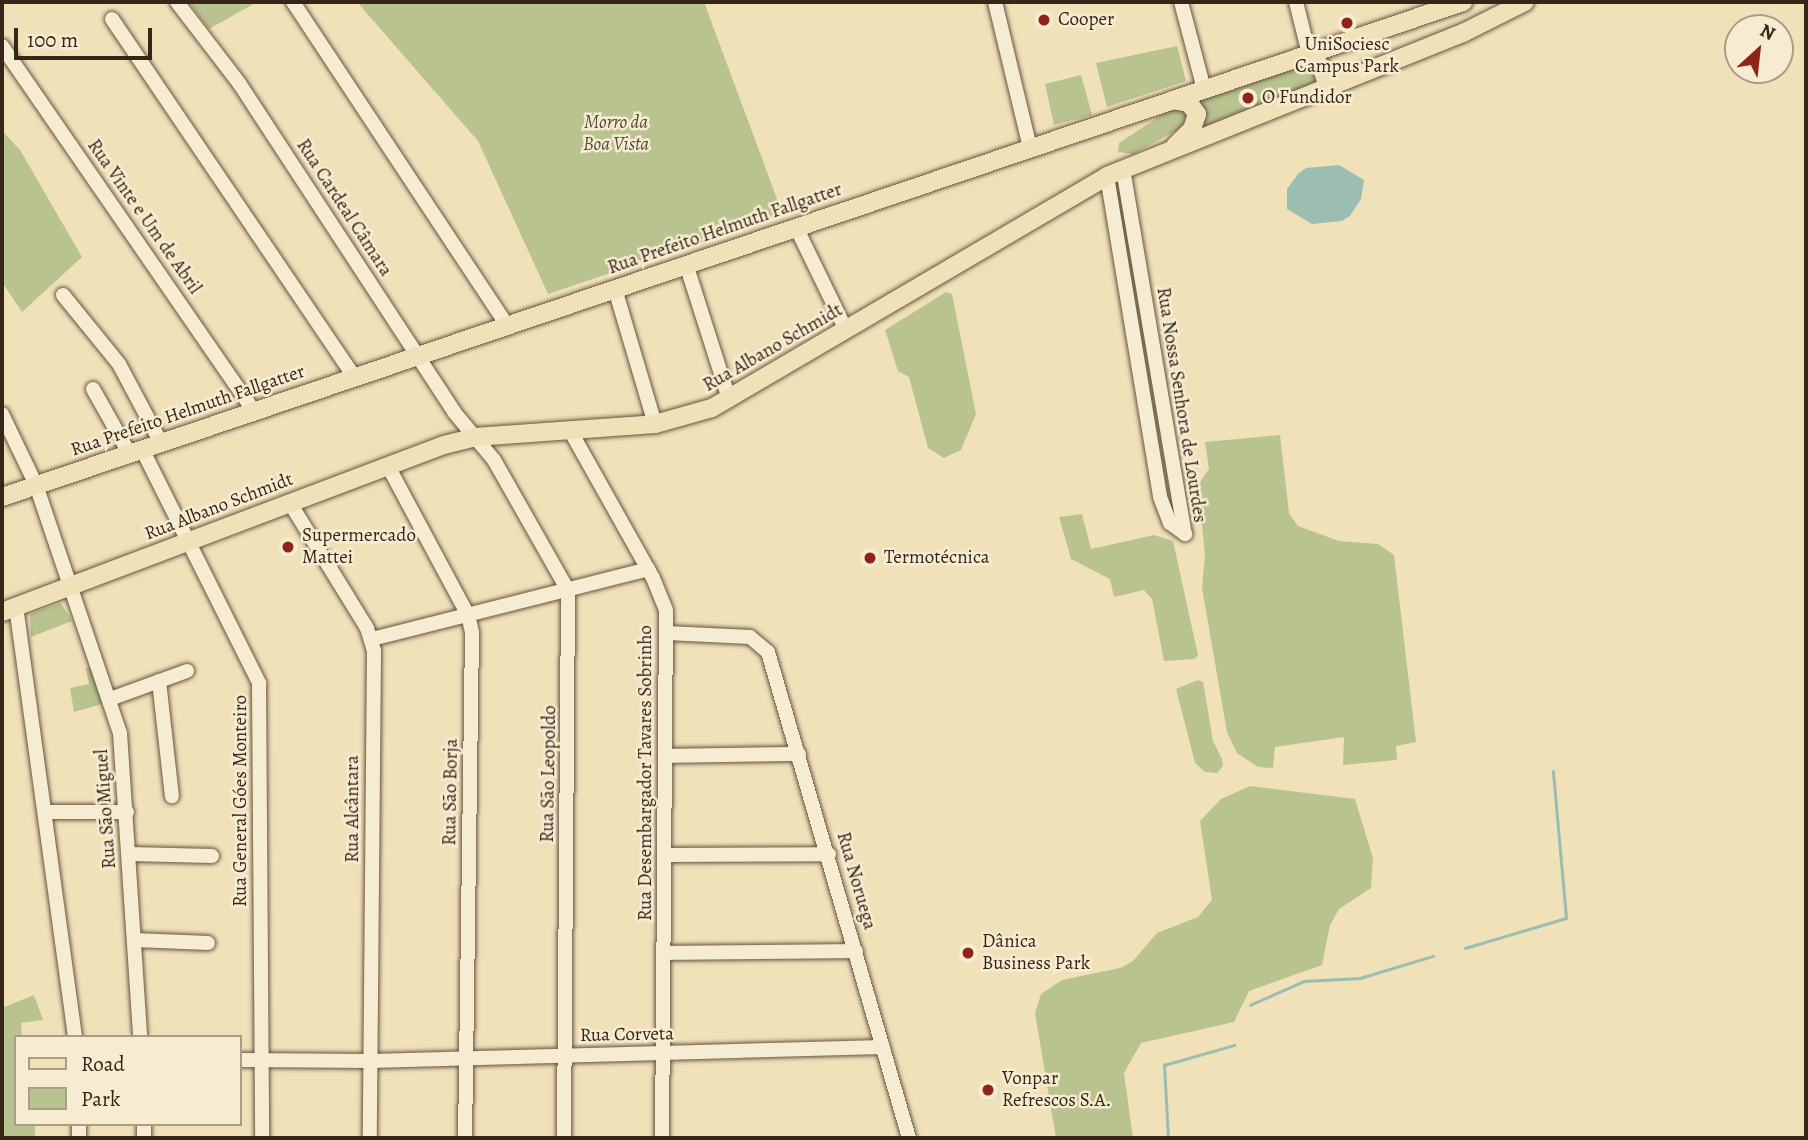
<!DOCTYPE html>
<html>
<head>
<meta charset="utf-8">
<style>
	body { margin:0 }
	#map { position:relative; width:1808px; height:1140px; overflow:hidden; background:#f1e1b9; font-family:Alegreya,serif }
	div>[style] { position:absolute }
	.green>* { inset:0; background:#b9c38f }
	.water>* { inset:0; background:#9bbdb2 }
	.stream>* { height:2.5px; margin:-1.25px; padding:0 1.25px; transform-origin:1.25px; border-radius:1.25px; background:#9bbdb2 }
	.roads { filter:drop-shadow(0 0 2px #665440) drop-shadow(0 0 2px #665440) }
	.minor>* { height:14px; margin:-7px; padding:0 7px; transform-origin:7px; border-radius:7px; background:#f6ecd2 }
	.major>* { height:18px; margin:-9px; padding:0 9px; transform-origin:9px; border-radius:9px; background:#f1e1b9 }
	.dots>* { width:19px; height:19px; translate:-50% -50%; box-sizing:border-box; border:4px solid #f6ecd2; border-radius:50% }
	span { translate:-50% -50%; white-space:nowrap; text-align:center; line-height:1.15; -webkit-text-stroke:5px #f6ecd2; paint-order:stroke }
	.poi-label { font-size:19px; color:#372517 }
	.left { translate:0 -50%; text-align:left }
	.park-label { font-size:19px; color:#584c35; font-style:italic }
	.street-label { font-size:19px; color:#372517 }
	.frame { position:absolute; inset:0; border:4px solid #372517; pointer-events:none }
	.legend { position:absolute; left:14px; top:1035px; width:228px; height:91px; box-sizing:border-box; background:#f6ecd2; border:2px solid #aa9c87; margin:0; padding:9px 12px; list-style:none; font-size:21px; color:#372517 }
	.legend li { display:flex; align-items:center; gap:14px; height:35px }
	.legend b { width:35px; border:2px solid #aa9c87 }
	.north { position:absolute; left:1724px; top:14px; width:70px; height:70px; box-sizing:border-box; background:#f6ecd2; border:2px solid #aa9c87; border-radius:50%; rotate:27deg; font-size:19px; font-weight:700; line-height:28px; text-align:center; color:#372517 }
	.north::after { content:''; display:block; margin:auto; width:24px; height:32px; background:#8f2418; clip-path:polygon(50% 0,100% 100%,50% 72%,0 100%) }
	.scale { position:absolute; left:14px; top:28px; width:138px; height:32px; box-sizing:border-box; border:4px solid #372517; border-top:0; padding-left:9px; font-size:21px; line-height:24px; white-space:nowrap; color:#372517; -webkit-text-stroke:5px #f6ecd2; paint-order:stroke }
</style>
</head>
<body>
<div id="map">
	<div class="green">
		<i style="clip-path:polygon(189px 2px,257px 2px,209px 29px)"></i>
		<i style="clip-path:polygon(357px 2px,704px 2px,783px 215px,548px 294px,478px 141px)"></i>
		<i style="clip-path:polygon(1177px 46px,1186px 81px,1107px 107px,1096px 63px)"></i>
		<i style="clip-path:polygon(1304px 64px,1312px 65px,1319px 84px,1195px 134px,1191px 100px)"></i>
		<i style="clip-path:polygon(1081px 75px,1092px 115px,1054px 125px,1045px 84px)"></i>
		<i style="clip-path:polygon(1182px 107px,1188px 115px,1183px 127px,1133px 154px,1118px 152px,1119px 143px,1172px 108px)"></i>
		<i style="clip-path:polygon(2px 131px,20px 150px,82px 257px,22px 312px,2px 282px)"></i>
		<i style="clip-path:polygon(946px 292px,952px 294px,976px 414px,961px 450px,944px 458px,928px 448px,909px 377px,898px 371px,885px 330px)"></i>
		<i style="clip-path:polygon(1280px 435px,1289px 513px,1298px 526px,1339px 541px,1378px 544px,1394px 555px,1416px 742px,1396px 746px,1397px 760px,1343px 765px,1344px 737px,1275px 747px,1273px 768px,1258px 767px,1237px 753px,1227px 732px,1202px 588px,1205px 555px,1198px 485px,1209px 469px,1205px 442px)"></i>
		<i style="clip-path:polygon(1082px 514px,1091px 549px,1154px 535px,1173px 541px,1198px 655px,1195px 659px,1164px 661px,1152px 599px,1144px 590px,1114px 597px,1110px 579px,1071px 559px,1059px 517px)"></i>
		<i style="clip-path:polygon(61px 603px,72px 621px,31px 637px,30px 614px)"></i>
		<i style="clip-path:polygon(91px 666px,102px 704px,74px 712px,70px 688px,89px 684px,86px 669px)"></i>
		<i style="clip-path:polygon(1198px 680px,1203px 682px,1213px 741px,1222px 759px,1223px 766px,1217px 773px,1205px 772px,1195px 763px,1176px 689px)"></i>
		<i style="clip-path:polygon(1250px 786px,1355px 799px,1373px 858px,1371px 888px,1339px 909px,1330px 925px,1322px 965px,1249px 991px,1234px 1022px,1141px 1043px,1124px 1073px,1133px 1138px,1056px 1138px,1035px 1013px,1041px 994px,1062px 980px,1120px 968px,1133px 961px,1157px 933px,1198px 917px,1212px 900px,1200px 821px,1221px 799px)"></i>
		<i style="clip-path:polygon(34px 995px,43px 1020px,21px 1023px,22px 1037px,16px 1037px,16px 1124px,35px 1124px,35px 1138px,2px 1138px,2px 1008px)"></i>
	</div>
	<div class="water">
		<i style="clip-path:polygon(1339px 165px,1364px 180px,1361px 199px,1350px 216px,1342px 221px,1312px 224px,1287px 209px,1287px 189px,1298px 174px,1306px 168px)"></i>
	</div>
	<div class="stream">
		<i style="left:1465px;top:948px;width:105px;rotate:-16.5deg"></i>
		<i style="left:1566px;top:918px;width:147px;rotate:-95.1deg"></i>
		<i style="left:1250px;top:1005px;width:59px;rotate:-24deg"></i>
		<i style="left:1304px;top:981px;width:56px;rotate:-3.1deg"></i>
		<i style="left:1360px;top:978px;width:76px;rotate:-16.8deg"></i>
		<i style="left:1168px;top:1138px;width:73px;rotate:-93.1deg"></i>
		<i style="left:1164px;top:1065px;width:73px;rotate:-15.9deg"></i>
	</div>
	<div class="roads">
		<div class="minor">
			<i style="left:177px;top:2px;width:102px;rotate:52.6deg"></i>
			<i style="left:239px;top:83px;width:393px;rotate:56.8deg"></i>
			<i style="left:454px;top:412px;width:62px;rotate:50.2deg"></i>
			<i style="left:494px;top:460px;width:150px;rotate:60.4deg"></i>
			<i style="left:568px;top:590px;width:548px;rotate:90.42deg"></i>
			<i style="left:293px;top:2px;width:387px;rotate:56.5deg"></i>
			<i style="left:995px;top:2px;width:150px;rotate:76.5deg"></i>
			<i style="left:1181px;top:2px;width:90px;rotate:75.2deg"></i>
			<i style="left:1296px;top:2px;width:54px;rotate:76deg"></i>
			<i style="left:112px;top:19px;width:432px;rotate:55.9deg"></i>
			<i style="left:2px;top:46px;width:444px;rotate:55.4deg"></i>
			<i style="left:1123px;top:169px;width:370px;rotate:80.4deg"></i>
			<i style="left:1107px;top:176px;width:325px;rotate:80.6deg"></i>
			<i style="left:1160px;top:497px;width:28px;rotate:69deg"></i>
			<i style="left:1170px;top:523px;width:19px;rotate:36deg"></i>
			<i style="left:796px;top:227px;width:114px;rotate:64.1deg"></i>
			<i style="left:686px;top:264px;width:142px;rotate:72.3deg"></i>
			<i style="left:615px;top:289px;width:141px;rotate:73.5deg"></i>
			<i style="left:63px;top:295px;width:89px;rotate:50.9deg"></i>
			<i style="left:119px;top:364px;width:89px;rotate:62deg"></i>
			<i style="left:93px;top:389px;width:73px;rotate:60.6deg"></i>
			<i style="left:2px;top:414px;width:79px;rotate:64.4deg"></i>
			<i style="left:36px;top:485px;width:262px;rotate:71.3deg"></i>
			<i style="left:120px;top:733px;width:305px;rotate:86.2deg"></i>
			<i style="left:571px;top:432px;width:167px;rotate:60.7deg"></i>
			<i style="left:653px;top:578px;width:35px;rotate:68deg"></i>
			<i style="left:666px;top:611px;width:527px;rotate:90.43deg"></i>
			<i style="left:142px;top:449px;width:262px;rotate:63.4deg"></i>
			<i style="left:259px;top:683px;width:455px;rotate:89.6deg"></i>
			<i style="left:388px;top:466px;width:169px;rotate:61.8deg"></i>
			<i style="left:468px;top:615px;width:18px;rotate:77deg"></i>
			<i style="left:472px;top:633px;width:505px;rotate:90.79deg"></i>
			<i style="left:290px;top:503px;width:147px;rotate:58.4deg"></i>
			<i style="left:367px;top:628px;width:24px;rotate:73deg"></i>
			<i style="left:374px;top:651px;width:487px;rotate:90.5deg"></i>
			<i style="left:16px;top:606px;width:435px;rotate:82.2deg"></i>
			<i style="left:667px;top:633px;width:83px;rotate:2.8deg"></i>
			<i style="left:750px;top:637px;width:23px;rotate:40deg"></i>
			<i style="left:768px;top:652px;width:506px;rotate:73.82deg"></i>
			<i style="left:372px;top:639px;width:285px;rotate:-14.2deg"></i>
			<i style="left:159px;top:681px;width:116px;rotate:83.6deg"></i>
			<i style="left:110px;top:699px;width:82px;rotate:-20deg"></i>
			<i style="left:666px;top:756px;width:133px;rotate:-0.9deg"></i>
			<i style="left:46px;top:812px;width:81px"></i>
			<i style="left:130px;top:854px;width:82px;rotate:1.4deg"></i>
			<i style="left:665px;top:855px;width:164px;rotate:-0.3deg"></i>
			<i style="left:135px;top:940px;width:73px;rotate:2.4deg"></i>
			<i style="left:664px;top:953px;width:192px;rotate:-0.6deg"></i>
			<i style="left:240px;top:1060px;width:131px;rotate:0.4deg"></i>
			<i style="left:371px;top:1061px;width:512px;rotate:-1.57deg"></i>
			<i style="left:79px;top:1124px;width:14px;rotate:90deg"></i>
			<i style="left:144px;top:1124px;width:14px;rotate:90deg"></i>
		</div>
		<div class="major">
			<i style="left:1309px;top:54px;width:19px;rotate:47deg"></i>
			<i style="left:1322px;top:68px;width:21px;rotate:73deg"></i>
			<i style="left:1172px;top:100px;width:17px;rotate:10deg"></i>
			<i style="left:1189px;top:103px;width:14px;rotate:54deg"></i>
			<i style="left:1197px;top:114px;width:16px;rotate:108deg"></i>
			<i style="left:1192px;top:129px;width:24px;rotate:135deg"></i>
			<i style="left:2px;top:497px;width:1543px;rotate:-18.72deg"></i>
			<i style="left:2px;top:612px;width:472px;rotate:-20.7deg"></i>
			<i style="left:444px;top:445px;width:32px;rotate:-14deg"></i>
			<i style="left:475px;top:437px;width:180px;rotate:-4.1deg"></i>
			<i style="left:655px;top:424px;width:59px;rotate:-15.7deg"></i>
			<i style="left:712px;top:408px;width:458px;rotate:-30.4deg"></i>
			<i style="left:1107px;top:176px;width:384px;rotate:-21.9deg"></i>
			<i style="left:1463px;top:33px;width:69px;rotate:-26.6deg"></i>
		</div>
	</div>
	<div class="dots">
		<i style="left:1044px;top:20px;background:#8f2418"></i>
		<i style="left:1347px;top:23px;background:#8f2418"></i>
		<i style="left:1248px;top:98px;background:#8f2418"></i>
		<i style="left:288px;top:547px;background:#8f2418"></i>
		<i style="left:870px;top:558px;background:#8f2418"></i>
		<i style="left:968px;top:953px;background:#8f2418"></i>
		<i style="left:988px;top:1090px;background:#8f2418"></i>
	</div>
	<div class="poi-label">
		<span class="left" style="left:1058px;top:20px">Cooper</span>
		<span style="left:1347px;top:56px">UniSociesc<br>Campus Park</span>
		<span class="left" style="left:1262px;top:98px">O Fundidor</span>
		<span class="left" style="left:302px;top:547px">Supermercado<br>Mattei</span>
		<span class="left" style="left:884px;top:558px">Termotécnica</span>
		<span class="left" style="left:982px;top:953px">Dânica<br>Business Park</span>
		<span class="left" style="left:1002px;top:1090px">Vonpar<br>Refrescos S.A.</span>
	</div>
	<div class="park-label">
		<span style="left:616px;top:134px">Morro da<br>Boa Vista</span>
	</div>
	<div class="street-label">
		<span style="left:344px;top:208px;rotate:57deg">Rua Cardeal Câmara</span>
		<span style="left:144px;top:217px;rotate:55deg">Rua Vinte e Um de Abril</span>
		<span style="left:725px;top:229px;rotate:-19deg">Rua Prefeito Helmuth Fallgatter</span>
		<span style="left:773px;top:348px;rotate:-30deg">Rua Albano Schmidt</span>
		<span style="left:1181px;top:405px;rotate:81deg">Rua Nossa Senhora de Lourdes</span>
		<span style="left:188px;top:411px;rotate:-19deg">Rua Prefeito Helmuth Fallgatter</span>
		<span style="left:219px;top:507px;rotate:-21deg">Rua Albano Schmidt</span>
		<span style="left:646px;top:773px;rotate:-90deg">Rua Desembargador Tavares Sobrinho</span>
		<span style="left:549px;top:774px;rotate:-89deg">Rua São Leopoldo</span>
		<span style="left:451px;top:792px;rotate:-89deg">Rua São Borja</span>
		<span style="left:241px;top:801px;rotate:-90deg">Rua General Góes Monteiro</span>
		<span style="left:106px;top:809px;rotate:-94deg">Rua São Miguel</span>
		<span style="left:353px;top:809px;rotate:-90deg">Rua Alcântara</span>
		<span style="left:856px;top:881px;rotate:74deg">Rua Noruega</span>
		<span style="left:627px;top:1035px;rotate:-1deg">Rua Corveta</span>
	</div>
	<div class="frame"></div>
	<ul class="legend">
	<li><b style="height:9px;background:#f1e1b9"></b>Road</li>
	<li><b style="height:19px;background:#b9c38f"></b>Park</li>
	</ul>
	<div class="north">N</div>
	<div class="scale">100 m</div>
</div>
</body>
</html>
